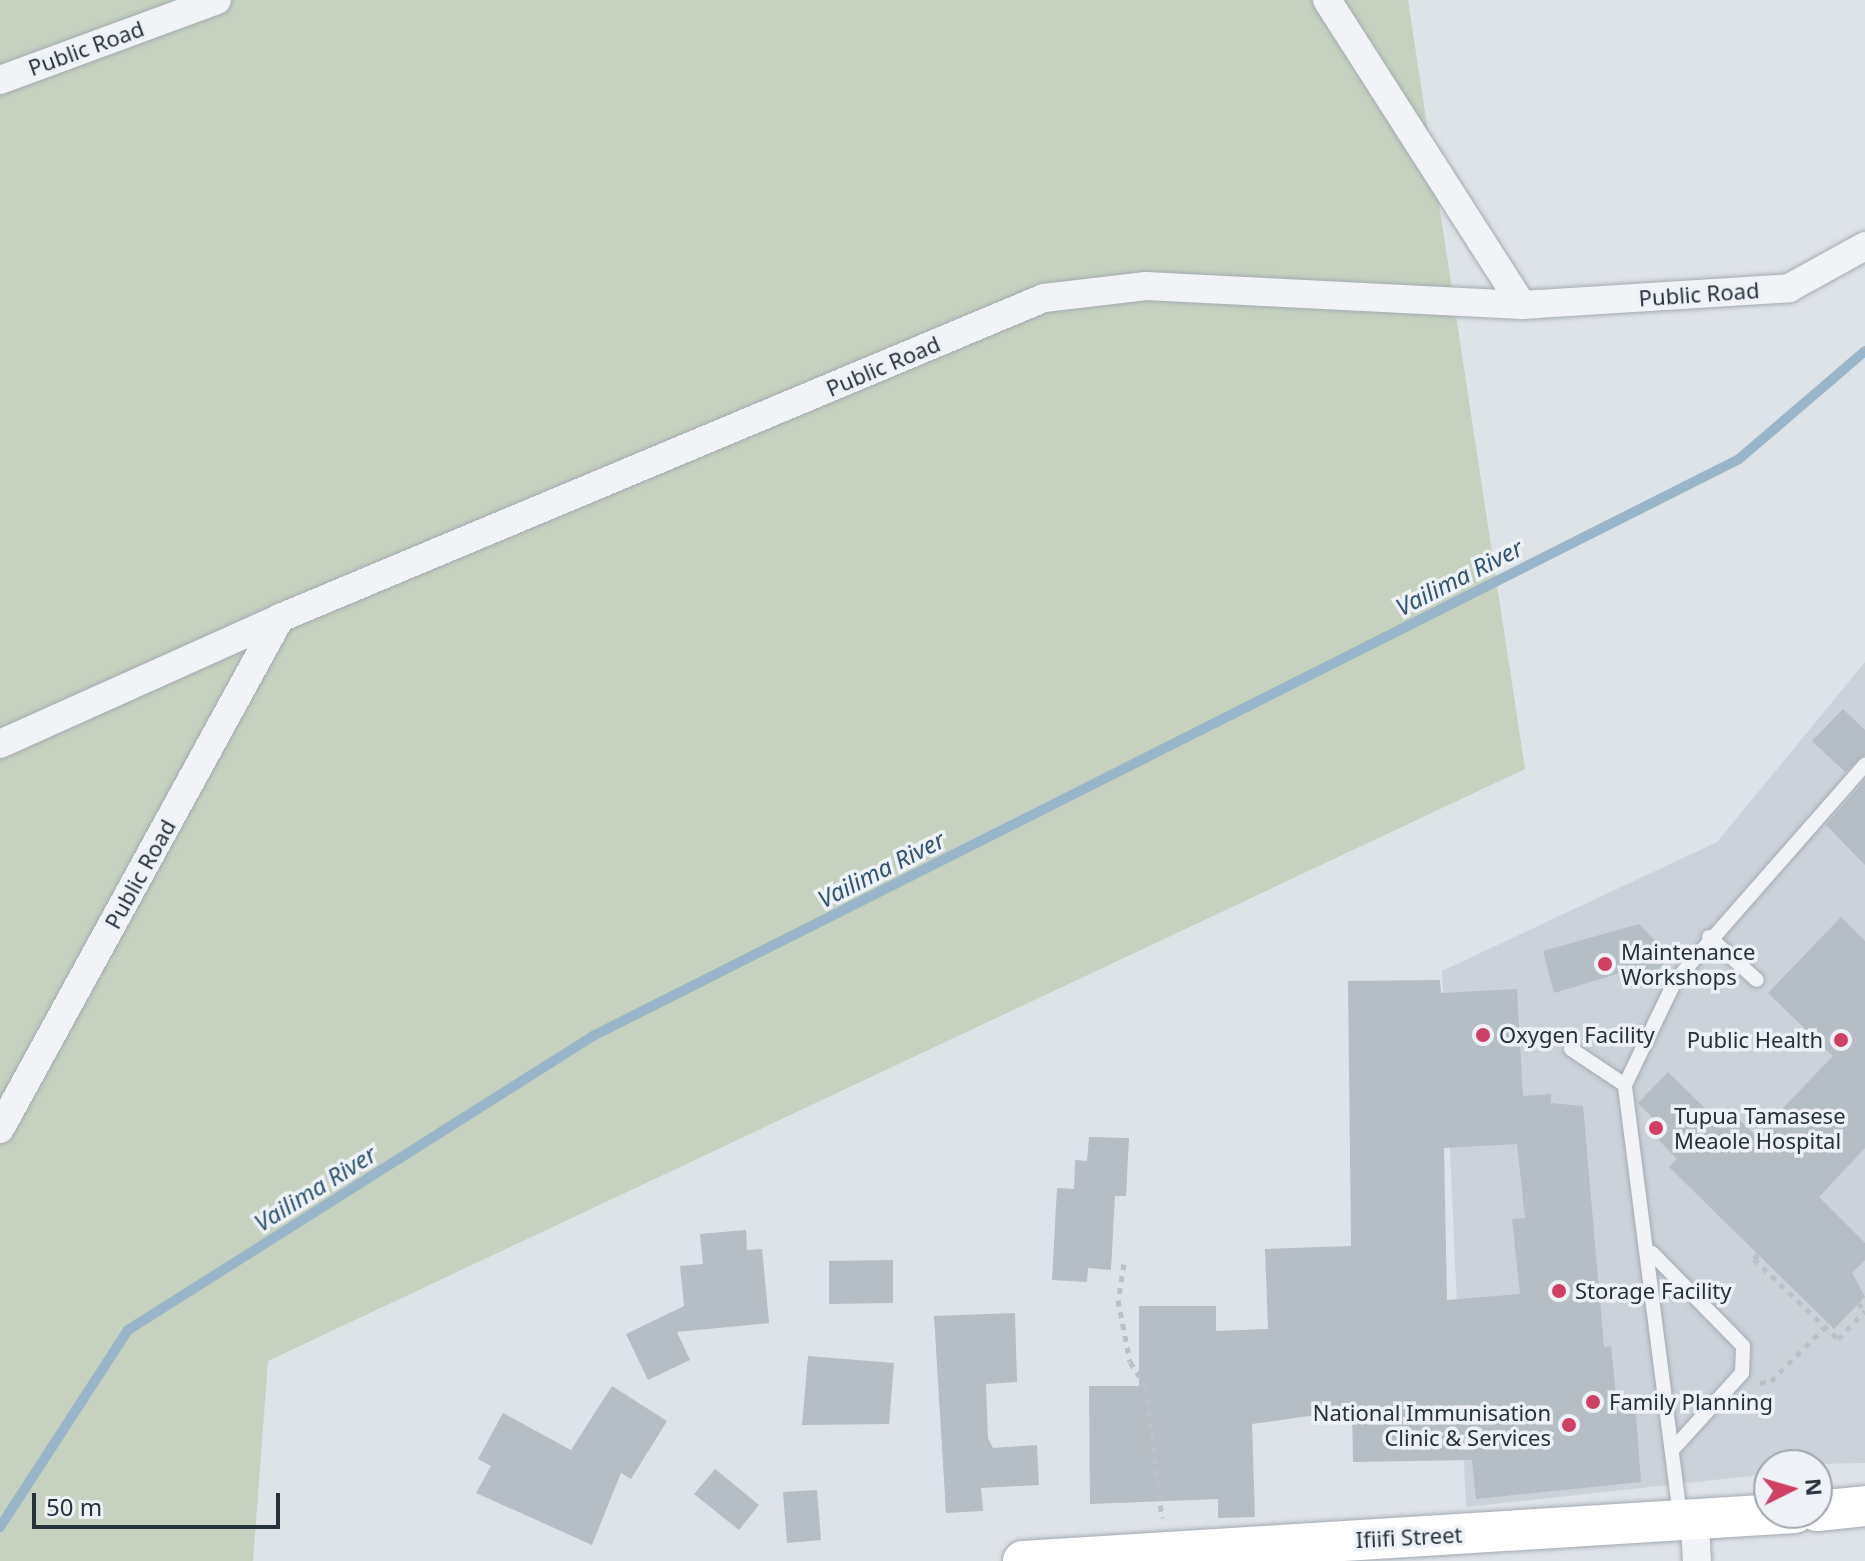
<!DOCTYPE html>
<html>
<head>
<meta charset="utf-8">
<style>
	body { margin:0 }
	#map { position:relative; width:1865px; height:1561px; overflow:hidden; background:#dee3e8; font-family:"Noto Sans",sans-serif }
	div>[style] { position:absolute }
	.built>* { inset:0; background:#ccd2da }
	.green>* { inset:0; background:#c6d2bf }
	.stream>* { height:10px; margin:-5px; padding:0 5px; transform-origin:5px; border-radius:5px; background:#98b5c9 }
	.building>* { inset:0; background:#b5bdc5 }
	.path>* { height:5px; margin-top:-2.5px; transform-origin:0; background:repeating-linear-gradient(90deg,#bcc1c6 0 6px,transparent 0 12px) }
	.roads { filter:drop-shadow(0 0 2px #a3aab2) drop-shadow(0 0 2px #a3aab2) }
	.service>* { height:14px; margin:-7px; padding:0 7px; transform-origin:7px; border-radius:7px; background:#f1f3f6 }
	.minor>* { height:28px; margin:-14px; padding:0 14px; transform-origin:14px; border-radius:14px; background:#f1f3f6 }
	.secondary>* { height:40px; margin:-20px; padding:0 20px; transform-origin:20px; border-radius:20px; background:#fff }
	.dots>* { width:22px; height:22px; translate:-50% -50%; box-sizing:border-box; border:4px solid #eef2f6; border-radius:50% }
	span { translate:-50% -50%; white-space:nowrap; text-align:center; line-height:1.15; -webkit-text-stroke:7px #eef2f6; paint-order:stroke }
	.street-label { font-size:22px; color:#27323f }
	.poi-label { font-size:22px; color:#27323f }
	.left { translate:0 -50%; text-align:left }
	.right { translate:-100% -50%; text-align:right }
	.water-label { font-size:24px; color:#315574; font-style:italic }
	.north { position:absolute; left:1753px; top:1449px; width:80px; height:80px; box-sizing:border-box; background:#eef2f6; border:2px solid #9ea5ad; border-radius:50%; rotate:85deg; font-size:22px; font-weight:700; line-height:32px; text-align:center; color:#27323f }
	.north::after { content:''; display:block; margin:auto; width:28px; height:36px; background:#d04065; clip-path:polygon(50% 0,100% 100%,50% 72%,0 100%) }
	.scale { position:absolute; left:32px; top:1493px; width:248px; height:36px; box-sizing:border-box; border:4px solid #27323f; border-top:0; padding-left:10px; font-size:24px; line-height:28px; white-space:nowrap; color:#27323f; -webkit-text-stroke:6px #eef2f6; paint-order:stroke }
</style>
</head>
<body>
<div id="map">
	<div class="built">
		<i style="clip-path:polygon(1865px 662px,1865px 1463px,1769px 1465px,1769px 1474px,1466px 1507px,1442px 971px,1717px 842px)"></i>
	</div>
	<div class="green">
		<i style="clip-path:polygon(0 0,1408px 0,1525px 769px,268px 1361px,253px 1561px,0 1561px)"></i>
	</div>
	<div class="stream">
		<i style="left:0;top:1527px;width:235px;rotate:-57deg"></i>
		<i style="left:128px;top:1330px;width:550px;rotate:-32.3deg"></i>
		<i style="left:593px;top:1036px;width:1283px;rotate:-26.72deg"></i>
		<i style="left:1739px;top:459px;width:166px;rotate:-40.6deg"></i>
	</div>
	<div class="building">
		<i style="clip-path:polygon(1843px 709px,1865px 730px,1865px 755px,1845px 772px,1812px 741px)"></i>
		<i style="clip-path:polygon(1865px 780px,1865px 865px,1826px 825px)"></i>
		<i style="clip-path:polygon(1841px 917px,1865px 941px,1865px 1148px,1819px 1197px,1865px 1243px,1865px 1260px,1852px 1273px,1865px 1297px,1834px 1329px,1669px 1167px,1677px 1159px,1644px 1125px,1652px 1117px,1638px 1103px,1668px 1072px,1716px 1119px,1727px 1108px,1756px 1136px,1833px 1056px,1768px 993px)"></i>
		<i style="clip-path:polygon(1639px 924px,1671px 957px,1641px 986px,1627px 971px,1554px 993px,1543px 951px)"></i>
		<i style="clip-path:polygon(evenodd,1440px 980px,1441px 993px,1517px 989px,1523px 1096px,1551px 1094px,1551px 1103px,1583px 1106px,1604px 1347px,1611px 1346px,1617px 1403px,1635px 1401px,1641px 1482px,1476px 1499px,1472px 1460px,1353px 1462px,1352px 1410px,1252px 1424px,1255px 1517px,1218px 1518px,1218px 1499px,1090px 1504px,1089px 1386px,1139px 1386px,1139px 1306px,1216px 1306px,1216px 1331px,1268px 1329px,1265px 1249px,1351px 1246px,1348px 981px,1440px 980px,1517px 1144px,1525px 1218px,1512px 1219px,1520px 1294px,1447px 1300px,1444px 1148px,1517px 1144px)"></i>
		<i style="clip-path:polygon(1089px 1137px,1129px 1138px,1126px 1196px,1115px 1196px,1111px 1270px,1088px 1268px,1087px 1282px,1052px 1280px,1057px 1188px,1074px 1189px,1075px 1160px,1087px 1161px)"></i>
		<i style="clip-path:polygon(746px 1230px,747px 1250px,762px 1249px,769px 1323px,677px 1332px,690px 1360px,648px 1380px,626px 1334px,684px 1306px,680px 1266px,703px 1264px,700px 1234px)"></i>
		<i style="clip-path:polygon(893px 1260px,893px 1303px,829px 1304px,829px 1261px)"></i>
		<i style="clip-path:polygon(1015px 1313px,1017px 1382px,986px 1384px,988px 1438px,993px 1448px,1037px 1445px,1039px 1485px,981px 1488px,983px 1511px,946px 1513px,934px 1316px)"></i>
		<i style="clip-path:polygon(808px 1356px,894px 1363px,889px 1424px,802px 1425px)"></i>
		<i style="clip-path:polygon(612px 1386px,667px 1421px,631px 1479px,621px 1473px,592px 1545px,476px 1493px,491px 1466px,478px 1459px,503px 1413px,571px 1450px)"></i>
		<i style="clip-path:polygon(715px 1469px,759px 1505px,739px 1530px,694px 1494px)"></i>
		<i style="clip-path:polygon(817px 1490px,821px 1540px,787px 1543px,783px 1492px)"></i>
	</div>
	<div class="path">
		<i style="left:1758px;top:1254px;width:6px;rotate:129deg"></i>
		<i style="left:1754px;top:1259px;width:116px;rotate:43.6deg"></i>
		<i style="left:1838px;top:1339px;width:39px;rotate:-46deg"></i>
		<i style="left:1124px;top:1264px;width:36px;rotate:99deg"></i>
		<i style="left:1118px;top:1300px;width:63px;rotate:79deg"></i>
		<i style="left:1130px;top:1362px;width:29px;rotate:56deg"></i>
		<i style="left:1146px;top:1386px;width:133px;rotate:83.1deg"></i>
		<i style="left:1858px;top:1303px;width:10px;rotate:45deg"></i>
		<i style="left:1760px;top:1383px;width:11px;rotate:-10deg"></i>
		<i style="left:1771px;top:1381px;width:76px;rotate:-45deg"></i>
	</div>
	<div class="roads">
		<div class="service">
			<i style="left:1709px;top:937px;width:64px;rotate:41.9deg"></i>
			<i style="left:1571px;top:1049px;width:65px;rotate:33.7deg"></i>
			<i style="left:1652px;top:1253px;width:130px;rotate:45.6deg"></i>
			<i style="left:1743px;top:1346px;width:27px;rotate:92deg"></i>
			<i style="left:1742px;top:1373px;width:103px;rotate:132.2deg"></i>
			<i style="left:1680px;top:1516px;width:434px;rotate:-97.3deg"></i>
			<i style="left:1625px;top:1085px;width:115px;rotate:-64.3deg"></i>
			<i style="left:1675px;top:981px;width:288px;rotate:-48.7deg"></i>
		</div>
		<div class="minor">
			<i style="left:1327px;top:0;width:362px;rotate:57.4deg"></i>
			<i style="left:0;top:80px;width:231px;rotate:-20.2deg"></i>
			<i style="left:0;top:744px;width:307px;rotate:-24.2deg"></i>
			<i style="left:280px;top:618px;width:828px;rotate:-22.73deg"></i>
			<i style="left:1044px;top:298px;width:103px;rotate:-6.7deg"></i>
			<i style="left:1146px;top:286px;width:376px;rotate:2.9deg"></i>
			<i style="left:1522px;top:305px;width:268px;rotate:-3.6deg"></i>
			<i style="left:1789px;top:288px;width:87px;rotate:-28.9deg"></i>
			<i style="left:0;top:1129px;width:583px;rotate:-61.28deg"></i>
			<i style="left:1695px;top:1524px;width:37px;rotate:87deg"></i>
		</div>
		<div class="secondary">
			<i style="left:1817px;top:1511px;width:48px;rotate:-5.9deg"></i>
			<i style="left:1023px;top:1561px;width:773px;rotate:-3.56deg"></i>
		</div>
	</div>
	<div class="dots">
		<i style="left:1605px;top:964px;background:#d04065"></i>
		<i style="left:1483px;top:1035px;background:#d04065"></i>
		<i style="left:1841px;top:1040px;background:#d04065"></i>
		<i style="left:1656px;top:1128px;background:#d04065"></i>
		<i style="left:1559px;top:1291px;background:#d04065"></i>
		<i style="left:1593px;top:1402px;background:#d04065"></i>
		<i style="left:1569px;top:1425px;background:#d04065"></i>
	</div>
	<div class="street-label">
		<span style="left:86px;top:48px;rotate:-20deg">Public Road</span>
		<span style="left:1699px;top:294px;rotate:-4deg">Public Road</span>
		<span style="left:883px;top:366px;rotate:-23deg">Public Road</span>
		<span style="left:140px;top:874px;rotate:-61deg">Public Road</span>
		<span style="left:1409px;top:1537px;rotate:-3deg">Ifiifi Street</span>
	</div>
	<div class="poi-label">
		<span class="left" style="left:1621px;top:964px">Maintenance<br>Workshops</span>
		<span class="left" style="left:1499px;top:1035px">Oxygen Facility</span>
		<span class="right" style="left:1823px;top:1040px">Public Health</span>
		<span class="left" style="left:1674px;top:1128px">Tupua Tamasese<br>Meaole Hospital</span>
		<span class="left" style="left:1575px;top:1291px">Storage Facility</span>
		<span class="left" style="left:1609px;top:1402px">Family Planning</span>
		<span class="right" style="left:1551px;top:1425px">National Immunisation<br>Clinic &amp; Services</span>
	</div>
	<div class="water-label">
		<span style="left:1459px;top:577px;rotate:-27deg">Vailima River</span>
		<span style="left:881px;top:869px;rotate:-27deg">Vailima River</span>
		<span style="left:315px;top:1188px;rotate:-32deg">Vailima River</span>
	</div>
	<div class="north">N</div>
	<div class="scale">50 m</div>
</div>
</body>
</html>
